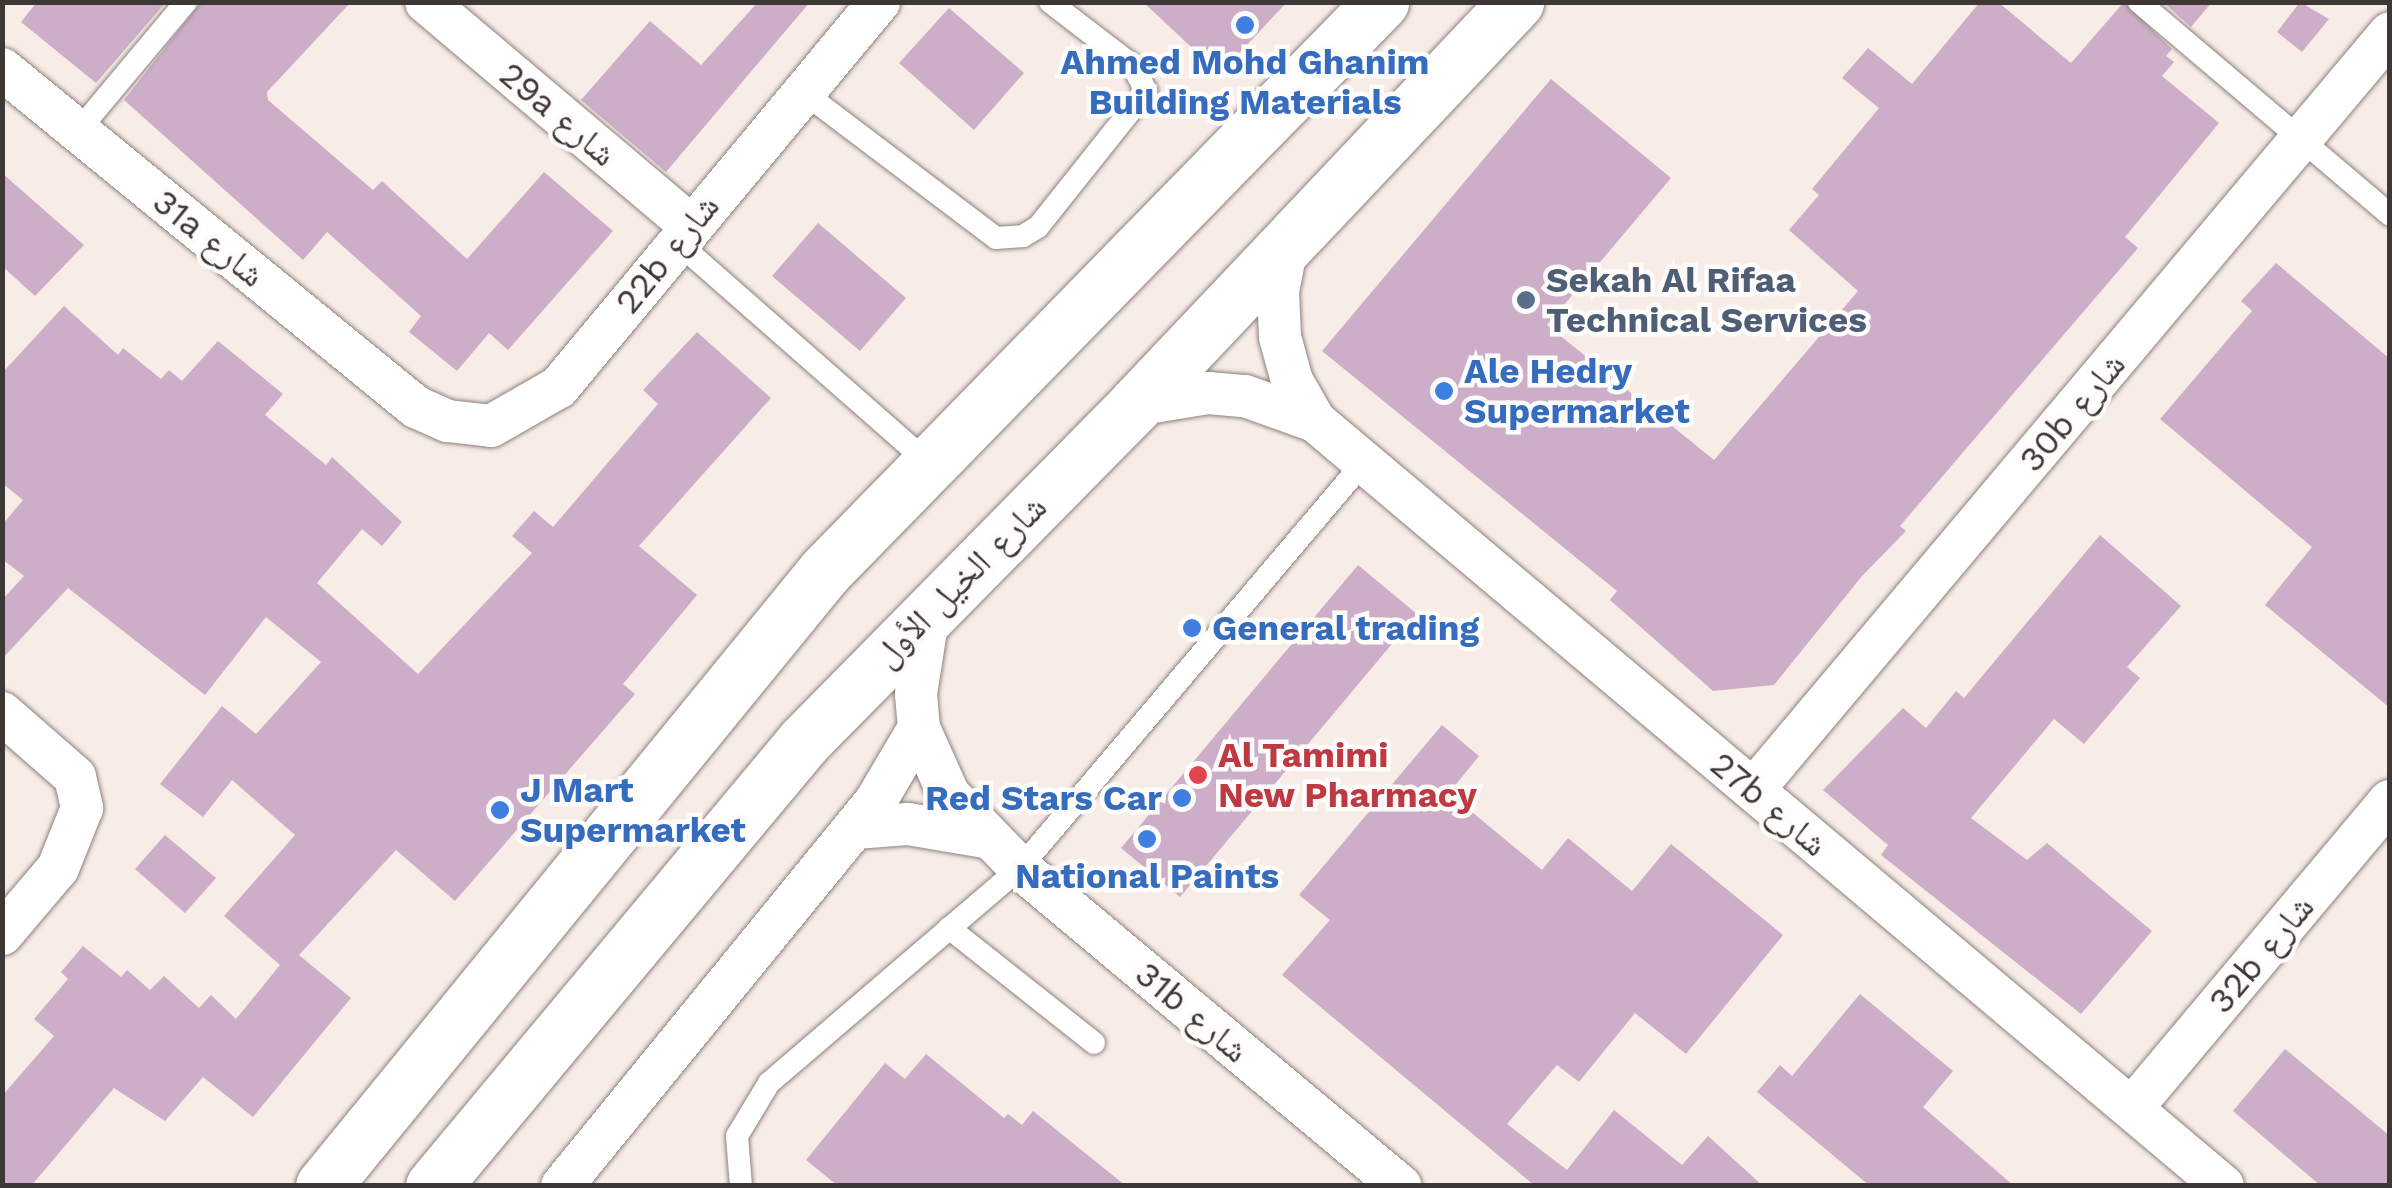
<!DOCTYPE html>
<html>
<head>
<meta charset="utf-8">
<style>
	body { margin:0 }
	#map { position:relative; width:2392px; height:1188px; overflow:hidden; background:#f8ece7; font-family:"Work Sans","Noto Naskh Arabic",sans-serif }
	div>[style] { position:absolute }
	.building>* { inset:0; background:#ccaec9 }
	.roads { filter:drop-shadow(0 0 2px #8d827d) drop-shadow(0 0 2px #8d827d) }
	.service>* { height:22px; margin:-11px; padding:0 11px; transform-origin:11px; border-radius:11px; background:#fff }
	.minor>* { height:42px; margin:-21px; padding:0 21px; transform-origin:21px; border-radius:21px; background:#fff }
	.secondary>* { height:55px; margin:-27.5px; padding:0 27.5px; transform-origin:27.5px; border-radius:27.5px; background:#fff }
	.dots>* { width:28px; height:28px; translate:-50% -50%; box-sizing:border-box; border:5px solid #fefcfb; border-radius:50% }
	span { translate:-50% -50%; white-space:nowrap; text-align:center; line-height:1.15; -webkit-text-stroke:9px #fefcfb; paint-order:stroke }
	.shop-label { font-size:35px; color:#366cbe; font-weight:700 }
	.left { translate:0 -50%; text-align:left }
	.right { translate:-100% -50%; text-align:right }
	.street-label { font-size:35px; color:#3d3836 }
	.service-label { font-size:35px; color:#4e5e75; font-weight:700 }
	.health-label { font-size:35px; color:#be3a42; font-weight:700 }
	.frame { position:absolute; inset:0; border:5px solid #3d3836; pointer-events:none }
</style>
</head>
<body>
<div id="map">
	<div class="building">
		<i style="clip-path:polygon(37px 2px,166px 2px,96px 83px,21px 22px)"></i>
		<i style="clip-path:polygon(201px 2px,351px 2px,267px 92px,268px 100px,373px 190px,382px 181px,467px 259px,544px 172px,613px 231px,508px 350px,489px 333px,457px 371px,409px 332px,421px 316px,327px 232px,303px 260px,124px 100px)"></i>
		<i style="clip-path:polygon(758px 2px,810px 2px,666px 172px,581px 100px,650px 21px,701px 65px)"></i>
		<i style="clip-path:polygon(1143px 2px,1287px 2px,1220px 74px)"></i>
		<i style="clip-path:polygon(1980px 2px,1998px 2px,2071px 63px,2124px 2px,2172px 49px,2166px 56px,2174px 62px,2162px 76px,2219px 123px,2125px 237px,2138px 248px,1900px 526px,1906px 531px,1862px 576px,1774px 685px,1713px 691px,1610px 600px,1617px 591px,1322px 351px,1551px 79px,1671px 178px,1547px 325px,1714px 460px,1858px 291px,1789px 230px,1819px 195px,1812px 189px,1879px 108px,1842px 78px,1868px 48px,1912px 84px)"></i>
		<i style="clip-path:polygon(2163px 2px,2212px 2px,2191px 27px)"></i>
		<i style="clip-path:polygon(2300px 2px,2329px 19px,2302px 52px,2277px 32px)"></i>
		<i style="clip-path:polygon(949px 8px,1024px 73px,974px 130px,899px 63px)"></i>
		<i style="clip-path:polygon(2px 173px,84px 245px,35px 296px,2px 266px)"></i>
		<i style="clip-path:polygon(818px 223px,906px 298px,860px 351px,772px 276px)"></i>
		<i style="clip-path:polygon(2276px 263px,2390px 359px,2390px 708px,2265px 605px,2312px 547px,2160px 419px,2252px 311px,2241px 301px)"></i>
		<i style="clip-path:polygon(64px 306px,118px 355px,123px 348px,161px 379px,169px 370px,182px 381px,218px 341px,283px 394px,265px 415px,326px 465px,332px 457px,402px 522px,382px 546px,362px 529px,317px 583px,418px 674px,532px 553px,512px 536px,534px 511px,553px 527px,658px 404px,643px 390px,697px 332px,771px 398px,639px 546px,697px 595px,623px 684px,635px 694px,455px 901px,396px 850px,299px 955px,351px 998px,253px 1117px,203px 1077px,165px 1121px,114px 1088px,31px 1186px,2px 1186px,2px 1096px,54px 1036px,34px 1019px,68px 979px,61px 972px,83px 946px,121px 977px,127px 970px,150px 990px,164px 976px,199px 1008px,211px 995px,236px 1019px,280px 965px,224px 916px,295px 835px,232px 780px,203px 817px,160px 784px,222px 706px,256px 734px,321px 662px,266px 617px,205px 695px,68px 588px,2px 659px,2px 600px,24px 576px,2px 559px,2px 525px,23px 500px,2px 483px,2px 373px)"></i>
		<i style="clip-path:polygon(2100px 535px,2181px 606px,2127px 667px,2140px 678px,2084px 744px,2054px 719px,1971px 818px,2027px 860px,2047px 843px,2152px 931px,2081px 1014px,1881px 855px,1888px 845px,1823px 790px,1903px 708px,1926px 728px,1956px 691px,1964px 698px)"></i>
		<i style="clip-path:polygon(1358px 565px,1417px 614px,1180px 897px,1121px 848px)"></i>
		<i style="clip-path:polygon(1442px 725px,1479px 756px,1449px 793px,1542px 870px,1568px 838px,1632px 891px,1671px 844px,1783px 935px,1686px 1054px,1635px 1013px,1579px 1082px,1557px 1065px,1507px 1124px,1567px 1170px,1614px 1110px,1682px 1165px,1708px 1136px,1763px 1186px,1535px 1186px,1282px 975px,1330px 920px,1299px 895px)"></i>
		<i style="clip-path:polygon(165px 835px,216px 878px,185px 913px,135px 869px)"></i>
		<i style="clip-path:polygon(1860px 994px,1953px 1071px,1923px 1107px,2014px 1186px,1870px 1186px,1757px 1092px,1780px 1065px,1792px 1076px)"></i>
		<i style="clip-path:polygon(2285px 1049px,2390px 1136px,2390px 1186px,2321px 1186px,2233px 1111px)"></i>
		<i style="clip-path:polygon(926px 1054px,1004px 1118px,1008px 1114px,1022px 1125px,1033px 1111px,1126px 1186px,838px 1186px,806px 1160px,885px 1063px,905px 1079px)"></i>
	</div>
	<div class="roads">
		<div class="service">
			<i style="left:2139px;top:2px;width:329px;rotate:40.3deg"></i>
			<i style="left:803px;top:92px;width:242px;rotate:37.1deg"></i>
			<i style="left:996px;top:238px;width:27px;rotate:-4deg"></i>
			<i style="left:1023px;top:236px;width:17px;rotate:-31deg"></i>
			<i style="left:1038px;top:227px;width:174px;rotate:-51.5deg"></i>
			<i style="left:1146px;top:91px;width:30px;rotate:-118deg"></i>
			<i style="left:1132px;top:65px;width:103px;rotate:-142.5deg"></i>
			<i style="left:78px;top:131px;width:168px;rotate:-50.1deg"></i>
			<i style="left:677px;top:242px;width:335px;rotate:41.3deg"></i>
			<i style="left:949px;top:928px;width:185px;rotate:38.4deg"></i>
			<i style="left:741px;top:1186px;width:50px;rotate:-94.6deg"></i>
			<i style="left:737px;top:1136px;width:62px;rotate:-58.9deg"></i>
			<i style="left:769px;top:1083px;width:330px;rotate:-40.6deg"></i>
			<i style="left:1020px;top:868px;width:532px;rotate:-49.73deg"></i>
		</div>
		<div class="minor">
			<i style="left:426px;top:2px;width:346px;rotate:40.2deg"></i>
			<i style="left:2px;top:69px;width:534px;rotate:39.23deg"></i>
			<i style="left:416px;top:407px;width:35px;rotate:24deg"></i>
			<i style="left:448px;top:421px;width:43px;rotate:6.6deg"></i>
			<i style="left:491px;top:426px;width:78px;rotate:-29.8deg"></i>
			<i style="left:559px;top:387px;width:501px;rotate:-50.27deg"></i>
			<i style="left:1287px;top:246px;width:46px;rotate:101.3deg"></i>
			<i style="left:1278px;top:291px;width:46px;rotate:87.5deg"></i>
			<i style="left:1280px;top:337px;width:46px;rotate:74.7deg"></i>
			<i style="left:1292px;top:381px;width:46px;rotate:60.1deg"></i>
			<i style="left:1135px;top:405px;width:74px;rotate:-9.3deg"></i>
			<i style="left:1208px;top:393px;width:37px;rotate:5deg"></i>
			<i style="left:1245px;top:396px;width:74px;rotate:19.7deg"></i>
			<i style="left:1315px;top:421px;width:1187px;rotate:40.11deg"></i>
			<i style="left:929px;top:611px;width:84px;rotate:98.9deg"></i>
			<i style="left:916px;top:694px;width:34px;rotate:85deg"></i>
			<i style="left:919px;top:728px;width:73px;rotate:65.9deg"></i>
			<i style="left:949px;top:795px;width:102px;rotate:45.8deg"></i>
			<i style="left:1020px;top:868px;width:496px;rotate:39.9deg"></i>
			<i style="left:2px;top:713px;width:97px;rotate:41.2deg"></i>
			<i style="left:75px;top:777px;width:32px;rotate:77deg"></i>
			<i style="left:82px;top:808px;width:65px;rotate:111.8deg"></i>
			<i style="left:58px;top:868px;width:87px;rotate:130.3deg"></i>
			<i style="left:1753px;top:790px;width:989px;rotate:-49.92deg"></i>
			<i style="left:855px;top:828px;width:53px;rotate:-4.3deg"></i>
			<i style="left:908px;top:824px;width:78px;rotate:9.6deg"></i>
			<i style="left:2132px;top:1108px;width:401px;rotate:-50deg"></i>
			<i style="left:562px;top:1186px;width:493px;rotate:-50.8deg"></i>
			<i style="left:874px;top:804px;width:88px;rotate:-59.4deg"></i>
		</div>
		<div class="secondary">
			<i style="left:323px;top:1186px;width:794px;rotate:-50.78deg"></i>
			<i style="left:825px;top:571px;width:796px;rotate:-45.66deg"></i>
			<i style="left:433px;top:1186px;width:579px;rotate:-50.18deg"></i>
			<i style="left:804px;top:741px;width:472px;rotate:-45.4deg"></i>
			<i style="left:1135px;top:405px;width:555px;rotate:-46.61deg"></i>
		</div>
	</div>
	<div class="dots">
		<i style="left:1245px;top:25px;background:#3f7fe0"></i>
		<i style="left:1526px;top:300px;background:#5c6f8a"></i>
		<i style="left:1444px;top:391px;background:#3f7fe0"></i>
		<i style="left:1192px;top:628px;background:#3f7fe0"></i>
		<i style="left:1198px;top:775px;background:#e0444e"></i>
		<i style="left:1182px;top:798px;background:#3f7fe0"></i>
		<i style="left:500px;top:810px;background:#3f7fe0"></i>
		<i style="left:1147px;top:839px;background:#3f7fe0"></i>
	</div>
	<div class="shop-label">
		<span style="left:1245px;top:82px">Ahmed Mohd Ghanim<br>Building Materials</span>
		<span class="left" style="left:1464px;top:391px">Ale Hedry<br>Supermarket</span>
		<span class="left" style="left:1212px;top:628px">General trading</span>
		<span class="left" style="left:520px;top:810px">J Mart<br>Supermarket</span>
		<span class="right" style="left:1162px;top:798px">Red Stars Car</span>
		<span style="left:1147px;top:876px">National Paints</span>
	</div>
	<div class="street-label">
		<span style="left:558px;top:114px;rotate:40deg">29a شارع</span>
		<span style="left:209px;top:238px;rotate:39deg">31a شارع</span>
		<span style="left:667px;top:254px;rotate:-51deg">22b شارع</span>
		<span style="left:2072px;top:412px;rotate:-50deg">30b شارع</span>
		<span style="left:960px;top:581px;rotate:-45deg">شارع الخيل الأول</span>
		<span style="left:1769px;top:804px;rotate:40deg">27b شارع</span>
		<span style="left:2261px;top:954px;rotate:-50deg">32b شارع</span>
		<span style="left:1192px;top:1012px;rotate:40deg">31b شارع</span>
	</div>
	<div class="service-label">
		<span class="left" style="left:1546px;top:300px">Sekah Al Rifaa<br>Technical Services</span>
	</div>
	<div class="health-label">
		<span class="left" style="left:1218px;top:775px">Al Tamimi<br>New Pharmacy</span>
	</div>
	<div class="frame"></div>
</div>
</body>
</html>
